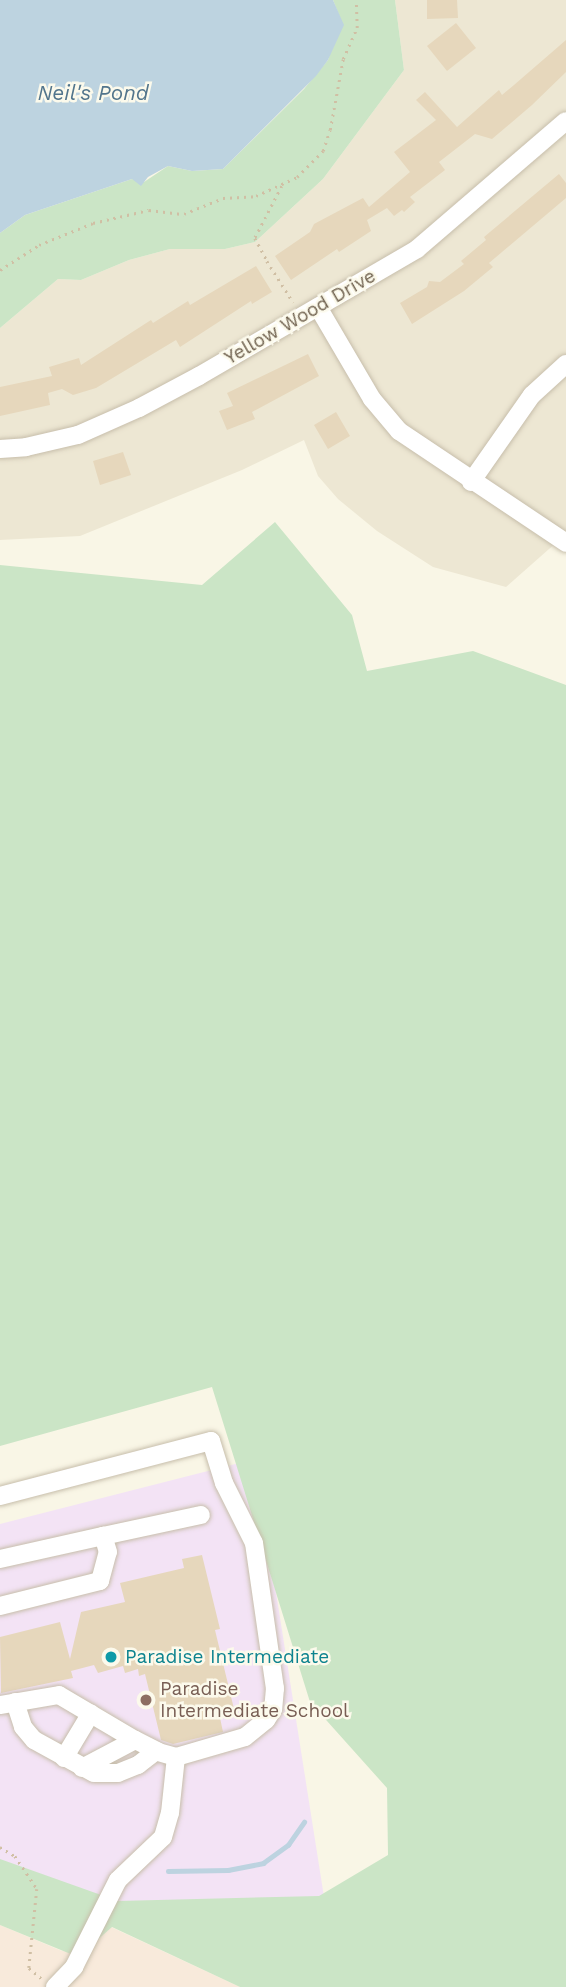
<!DOCTYPE html>
<html>
<head>
<meta charset="utf-8">
<style>
	body { margin:0 }
	#map { position:relative; width:566px; height:1987px; overflow:hidden; background:#f9f6e6; font-family:"Work Sans",sans-serif }
	div>[style] { position:absolute }
	.residential>* { inset:0; background:#ede7d3 }
	.commercial>* { inset:0; background:#f8eadb }
	.education>* { inset:0; background:#f3e3f5 }
	.green>* { inset:0; background:#cbe5c6 }
	.water>* { inset:0; background:#bdd3e0 }
	.stream>* { height:4.5px; margin:-2.25px; padding:0 2.25px; transform-origin:2.25px; border-radius:2.25px; background:#bdd3e0 }
	.building>* { inset:0; background:#e6d7bc }
	.path>* { height:2.5px; margin-top:-1.25px; transform-origin:0; background:repeating-linear-gradient(90deg,#d0bfa4 0 2px,transparent 0 7px) }
	.roads { filter:drop-shadow(0 0 2px #c7beab) drop-shadow(0 0 2px #c7beab) }
	.minor>* { height:18px; margin:-9px; padding:0 9px; transform-origin:9px; border-radius:9px; background:#fff }
	.dots>* { width:19px; height:19px; translate:-50% -50%; box-sizing:border-box; border:4px solid #fcfaec; border-radius:50% }
	span { translate:-50% -50%; white-space:nowrap; text-align:center; line-height:1.15; -webkit-text-stroke:5px #fcfaec; paint-order:stroke }
	.street-label { font-size:19px; color:#6f614e }
	.culture-label { font-size:19px; color:#0d838f }
	.left { translate:0 -50%; text-align:left }
	.education-label { font-size:19px; color:#785e54 }
	.water-label { font-size:21px; color:#52758c; font-style:italic }
</style>
</head>
<body>
<div id="map">
	<div class="residential">
		<i style="clip-path:polygon(395px 0,566px 0,566px 534px,506px 587px,433px 567px,377px 531px,338px 499px,318px 476px,304px 440px,242px 470px,80px 536px,0 540px,0 328px,58px 279px,81px 280px,129px 260px,170px 249px,225px 249px,255px 242px,323px 179px,404px 70px)"></i>
	</div>
	<div class="commercial">
		<i style="clip-path:polygon(0 1925px,62px 1951px,111px 1927px,240px 1987px,0 1987px)"></i>
	</div>
	<div class="education">
		<i style="clip-path:polygon(255px 1459px,324px 1897px,111px 1927px,0 1875px,0 1524px)"></i>
	</div>
	<div class="green">
		<i style="clip-path:polygon(333px 0,395px 0,404px 70px,323px 179px,255px 242px,225px 249px,170px 249px,129px 260px,81px 280px,58px 279px,0 328px,0 233px,25px 215px,132px 179px,144px 182px,168px 166px,192px 171px,223px 169px,304px 89px,328px 60px,341px 20px)"></i>
		<i style="clip-path:polygon(275px 522px,352px 615px,367px 671px,473px 651px,566px 685px,566px 1987px,240px 1987px,112px 1927px,78px 1957px,0 1925px,0 1859px,118px 1901px,319px 1896px,388px 1855px,387px 1788px,310px 1702px,212px 1387px,0 1446px,0 565px,202px 585px)"></i>
	</div>
	<div class="water">
		<i style="clip-path:polygon(0 0,333px 0,344px 25px,328px 60px,316px 76px,223px 169px,192px 171px,168px 166px,148px 177px,141px 186px,132px 179px,25px 215px,0 233px)"></i>
	</div>
	<div class="stream">
		<i style="left:168px;top:1871px;width:60px;rotate:-1deg"></i>
		<i style="left:228px;top:1870px;width:36px;rotate:-11deg"></i>
		<i style="left:263px;top:1863px;width:31px;rotate:-36deg"></i>
		<i style="left:288px;top:1845px;width:28px;rotate:-55deg"></i>
	</div>
	<div class="building">
		<i style="clip-path:polygon(427px 0,457px 0,458px 18px,427px 19px)"></i>
		<i style="clip-path:polygon(456px 23px,476px 48px,447px 71px,427px 46px)"></i>
		<i style="clip-path:polygon(566px 40px,566px 72px,532px 105px,492px 139px,475px 134px,439px 162px,445px 170px,410px 197px,415px 202px,404px 212px,402px 210px,394px 216px,387px 208px,367px 220px,371px 231px,339px 252px,337px 249px,291px 280px,275px 256px,310px 232px,314px 224px,363px 198px,369px 207px,410px 172px,394px 152px,436px 120px,416px 100px,425px 92px,457px 127px,499px 90px,502px 95px,514px 85px)"></i>
		<i style="clip-path:polygon(559px 174px,566px 183px,566px 198px,489px 263px,493px 267px,464px 291px,412px 324px,400px 303px,427px 287px,429px 281px,440px 282px,464px 264px,461px 261px,486px 240px,484px 237px)"></i>
		<i style="clip-path:polygon(256px 266px,272px 292px,252px 304px,251px 301px,180px 347px,176px 340px,96px 388px,73px 395px,62px 389px,48px 393px,50px 405px,0 416px,0 387px,52px 376px,49px 367px,79px 358px,81px 365px,151px 320px,153px 323px,188px 301px,190px 305px)"></i>
		<i style="clip-path:polygon(308px 354px,319px 376px,252px 412px,255px 419px,227px 430px,219px 411px,233px 406px,227px 393px)"></i>
		<i style="clip-path:polygon(336px 412px,350px 436px,328px 449px,314px 425px)"></i>
		<i style="clip-path:polygon(123px 452px,131px 475px,100px 485px,93px 461px)"></i>
		<i style="clip-path:polygon(202px 1555px,220px 1629px,215px 1630px,234px 1709px,219px 1713px,223px 1732px,173px 1744px,161px 1740px,145px 1674px,139px 1676px,138px 1669px,125px 1673px,123px 1666px,98px 1673px,94px 1665px,71px 1671px,73px 1678px,1px 1693px,0 1637px,60px 1622px,70px 1659px,81px 1612px,125px 1602px,120px 1583px,184px 1568px,182px 1559px)"></i>
	</div>
	<div class="path">
		<i style="left:282px;top:186px;width:59px;rotate:117.4deg"></i>
		<i style="left:255px;top:238px;width:26px;rotate:62deg"></i>
		<i style="left:267px;top:261px;width:49px;rotate:57.6deg"></i>
		<i style="left:0;top:270px;width:46px;rotate:-32.7deg"></i>
		<i style="left:39px;top:245px;width:58px;rotate:-22.2deg"></i>
		<i style="left:93px;top:223px;width:57px;rotate:-13.1deg"></i>
		<i style="left:149px;top:210px;width:35px;rotate:7deg"></i>
		<i style="left:184px;top:214px;width:42px;rotate:-22.3deg"></i>
		<i style="left:223px;top:198px;width:33px;rotate:-3deg"></i>
		<i style="left:256px;top:196px;width:45px;rotate:-24.9deg"></i>
		<i style="left:297px;top:177px;width:37px;rotate:-45deg"></i>
		<i style="left:323px;top:151px;width:22px;rotate:-72deg"></i>
		<i style="left:330px;top:130px;width:72px;rotate:-79.6deg"></i>
		<i style="left:343px;top:59px;width:34px;rotate:-66deg"></i>
		<i style="left:357px;top:28px;width:28px;rotate:-92deg"></i>
		<i style="left:0;top:1847px;width:17px;rotate:31deg"></i>
		<i style="left:15px;top:1856px;width:40px;rotate:56deg"></i>
		<i style="left:37px;top:1889px;width:79px;rotate:95.8deg"></i>
		<i style="left:29px;top:1968px;width:17px;rotate:40deg"></i>
	</div>
	<div class="roads">
		<div class="minor">
			<i style="left:318px;top:307px;width:107px;rotate:59.6deg"></i>
			<i style="left:372px;top:399px;width:42px;rotate:49.8deg"></i>
			<i style="left:399px;top:431px;width:201px;rotate:33.8deg"></i>
			<i style="left:0;top:449px;width:26px;rotate:-4deg"></i>
			<i style="left:26px;top:447px;width:53px;rotate:-13deg"></i>
			<i style="left:78px;top:435px;width:67px;rotate:-23.9deg"></i>
			<i style="left:139px;top:408px;width:68px;rotate:-28.1deg"></i>
			<i style="left:199px;top:376px;width:252px;rotate:-30.2deg"></i>
			<i style="left:417px;top:249px;width:196px;rotate:-40.7deg"></i>
			<i style="left:471px;top:482px;width:106px;rotate:-55deg"></i>
			<i style="left:532px;top:395px;width:46px;rotate:-42.4deg"></i>
			<i style="left:0;top:1496px;width:218px;rotate:-14.6deg"></i>
			<i style="left:211px;top:1441px;width:44px;rotate:72.8deg"></i>
			<i style="left:224px;top:1483px;width:67px;rotate:63.4deg"></i>
			<i style="left:254px;top:1543px;width:147px;rotate:81.8deg"></i>
			<i style="left:275px;top:1688px;width:21px;rotate:95deg"></i>
			<i style="left:273px;top:1709px;width:13px;rotate:122deg"></i>
			<i style="left:266px;top:1720px;width:27px;rotate:141deg"></i>
			<i style="left:245px;top:1737px;width:72px;rotate:163.8deg"></i>
			<i style="left:176px;top:1757px;width:18px;rotate:-164deg"></i>
			<i style="left:159px;top:1752px;width:27px;rotate:-153deg"></i>
			<i style="left:135px;top:1740px;width:88px;rotate:-149.4deg"></i>
			<i style="left:59px;top:1695px;width:60px;rotate:170.4deg"></i>
			<i style="left:0;top:1559px;width:106px;rotate:-12.6deg"></i>
			<i style="left:0;top:1606px;width:103px;rotate:-14deg"></i>
			<i style="left:100px;top:1581px;width:30px;rotate:-75deg"></i>
			<i style="left:108px;top:1552px;width:17px;rotate:-107deg"></i>
			<i style="left:103px;top:1536px;width:100px;rotate:-12.1deg"></i>
			<i style="left:15px;top:1702px;width:26px;rotate:72deg"></i>
			<i style="left:23px;top:1727px;width:17px;rotate:50deg"></i>
			<i style="left:34px;top:1740px;width:68px;rotate:28.8deg"></i>
			<i style="left:94px;top:1773px;width:24px"></i>
			<i style="left:118px;top:1773px;width:22px;rotate:-22deg"></i>
			<i style="left:138px;top:1765px;width:23px;rotate:-38deg"></i>
			<i style="left:64px;top:1758px;width:52px;rotate:-59deg"></i>
			<i style="left:82px;top:1768px;width:60px;rotate:-27.8deg"></i>
			<i style="left:55px;top:1987px;width:28px;rotate:-46deg"></i>
			<i style="left:74px;top:1967px;width:97px;rotate:-63.2deg"></i>
			<i style="left:118px;top:1880px;width:62px;rotate:-43.7deg"></i>
			<i style="left:163px;top:1837px;width:25px;rotate:-74deg"></i>
			<i style="left:170px;top:1813px;width:56px;rotate:-83.9deg"></i>
		</div>
	</div>
	<div class="dots">
		<i style="left:111px;top:1657px;background:#0f9aa8"></i>
		<i style="left:146px;top:1700px;background:#8d6e63"></i>
	</div>
	<div class="street-label">
		<span style="left:300px;top:317px;rotate:-30deg">Yellow Wood Drive</span>
	</div>
	<div class="culture-label">
		<span class="left" style="left:125px;top:1657px">Paradise Intermediate</span>
	</div>
	<div class="education-label">
		<span class="left" style="left:160px;top:1700px">Paradise<br>Intermediate School</span>
	</div>
	<div class="water-label">
		<span style="left:93px;top:93px">Neil's Pond</span>
	</div>
</div>
</body>
</html>
